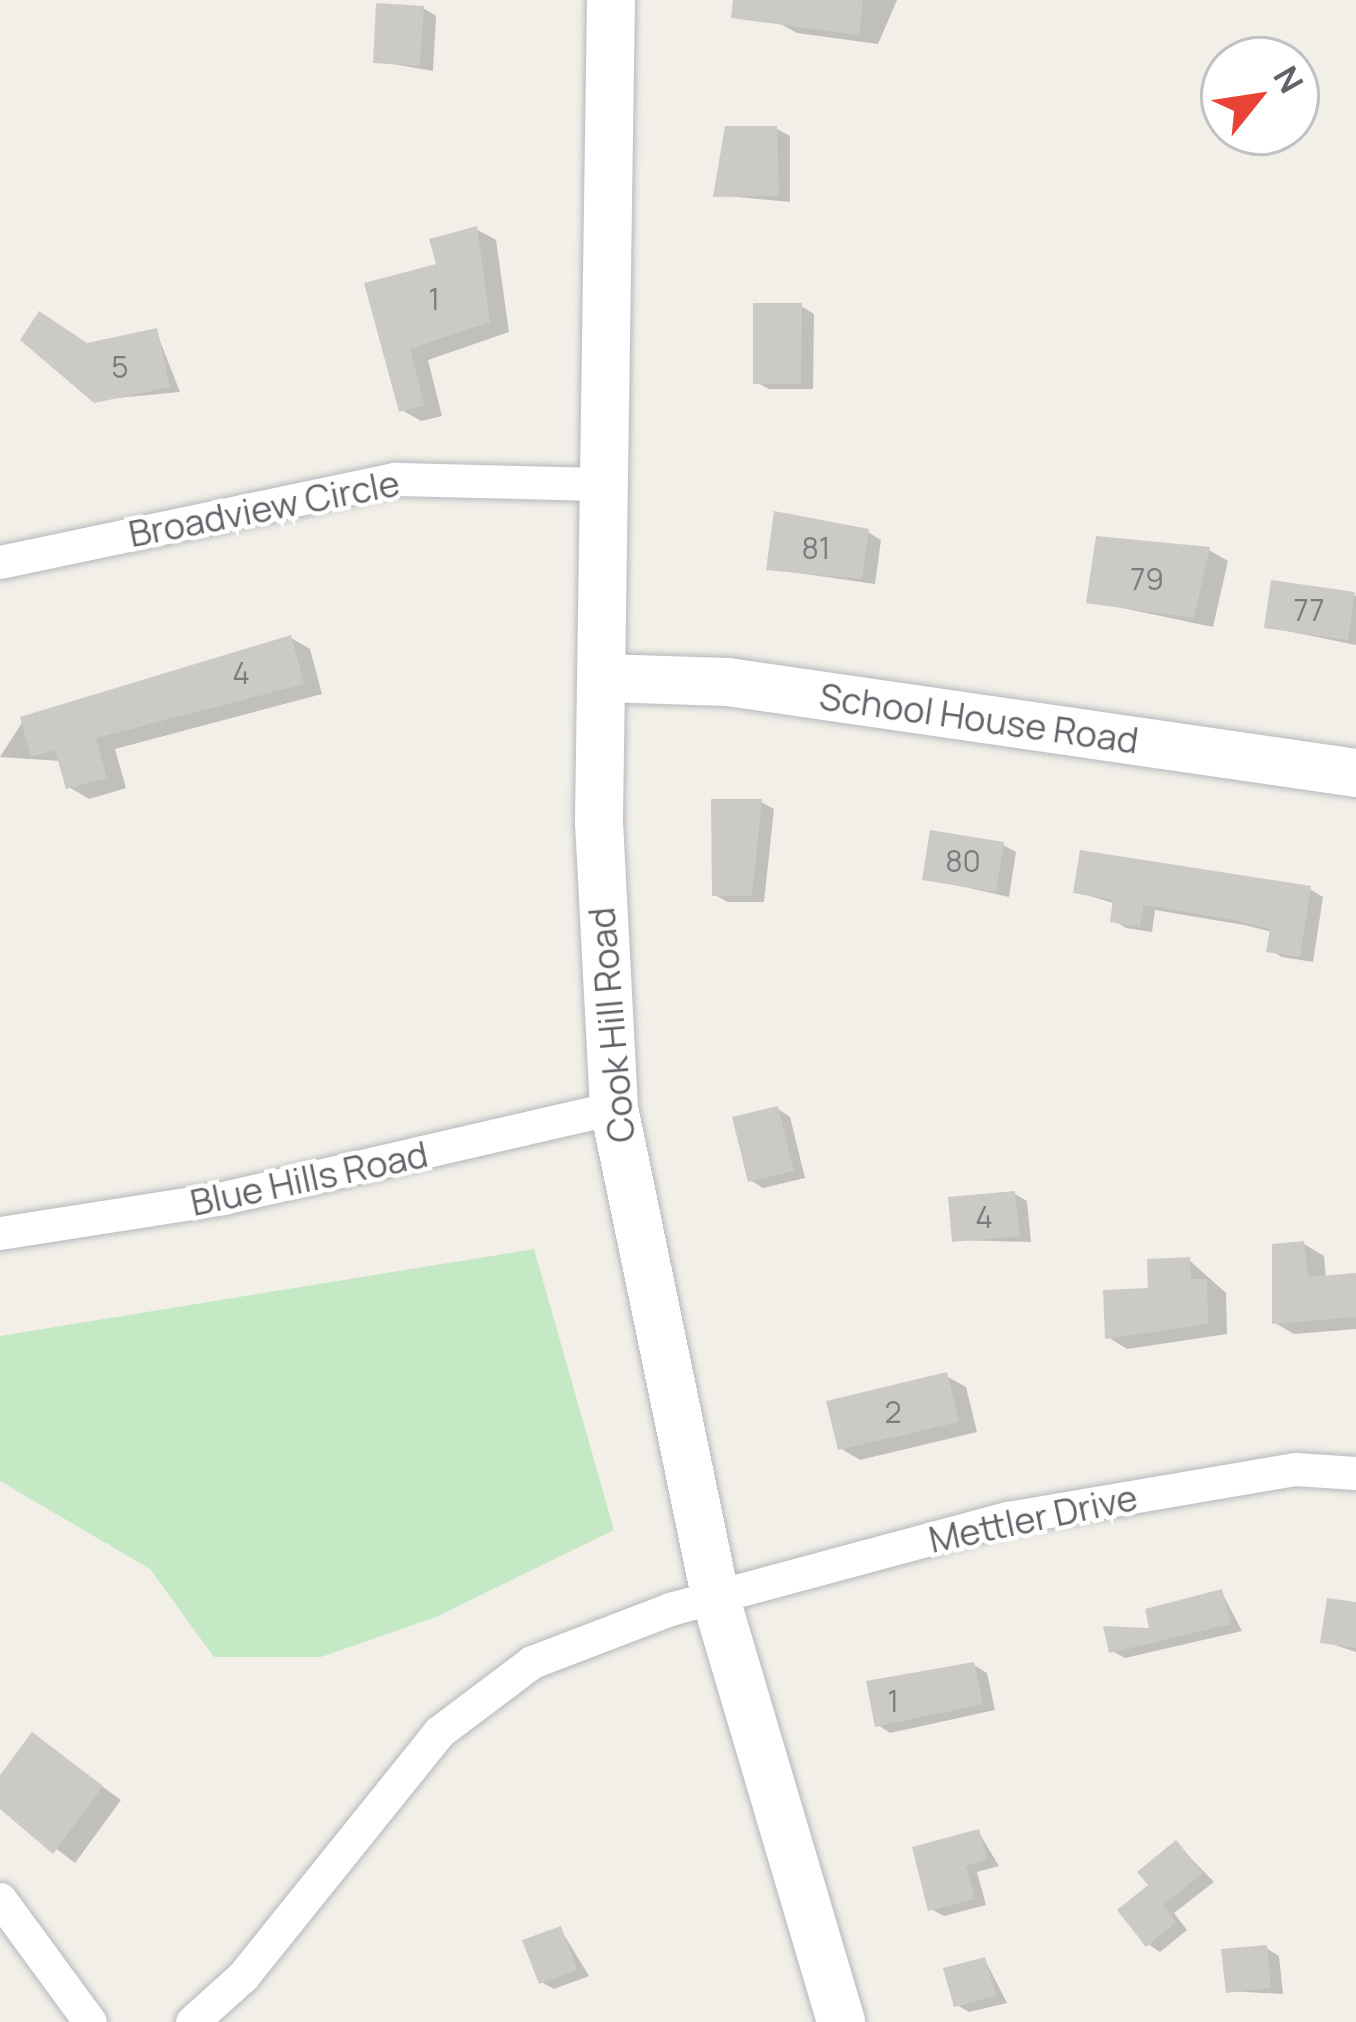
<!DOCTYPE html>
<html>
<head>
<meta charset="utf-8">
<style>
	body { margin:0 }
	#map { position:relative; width:1356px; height:2022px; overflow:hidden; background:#f1efe8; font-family:Manrope,sans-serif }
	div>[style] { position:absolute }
	.green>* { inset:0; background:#c5e8c5 }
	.shadow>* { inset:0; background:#0003 }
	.building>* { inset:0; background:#cccac5 }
	.roads { filter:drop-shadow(0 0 3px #b5b8bc) drop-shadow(0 0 3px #b5b8bc) }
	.street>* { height:33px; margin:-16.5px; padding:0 16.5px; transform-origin:16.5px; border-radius:16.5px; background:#fff }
	.secondary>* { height:48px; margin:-24px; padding:0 24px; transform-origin:24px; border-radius:24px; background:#fff }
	span { translate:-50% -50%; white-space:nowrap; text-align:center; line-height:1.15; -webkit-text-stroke:9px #fff; paint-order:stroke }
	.number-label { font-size:30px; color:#7a7d7f }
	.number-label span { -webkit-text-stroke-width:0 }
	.street-label { font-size:36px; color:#5f6368 }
	.north { position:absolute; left:1200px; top:36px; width:120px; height:120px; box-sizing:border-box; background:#fff; border:3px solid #bfc1c3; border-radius:50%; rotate:60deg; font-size:33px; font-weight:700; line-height:48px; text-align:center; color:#5f6368 }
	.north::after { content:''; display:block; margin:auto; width:42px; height:54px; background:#ea4335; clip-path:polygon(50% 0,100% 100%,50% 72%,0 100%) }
</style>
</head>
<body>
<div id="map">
	<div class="green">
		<i style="clip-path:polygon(534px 1249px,614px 1530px,436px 1617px,321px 1657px,214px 1657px,150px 1569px,0 1481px,0 1336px)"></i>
	</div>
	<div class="shadow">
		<i style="clip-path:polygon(780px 0,897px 0,878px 44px,797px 33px,777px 22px)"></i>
		<i style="clip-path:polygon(423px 8px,436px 16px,433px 71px,376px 61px)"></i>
		<i style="clip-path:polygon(777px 129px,790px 136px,790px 202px,717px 195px)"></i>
		<i style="clip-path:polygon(476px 229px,496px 240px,509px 332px,428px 360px,442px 416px,421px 421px,402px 410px,368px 285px,439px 266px)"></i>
		<i style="clip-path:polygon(801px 306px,814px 314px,813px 389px,769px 389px,756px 382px)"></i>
		<i style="clip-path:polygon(156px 331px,180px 392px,96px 400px,88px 346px)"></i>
		<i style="clip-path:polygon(868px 532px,881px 540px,875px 584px,770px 569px)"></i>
		<i style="clip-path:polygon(1209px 550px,1228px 561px,1213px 627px,1089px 601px)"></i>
		<i style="clip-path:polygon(1356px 596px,1356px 645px,1267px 627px,1354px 595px)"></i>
		<i style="clip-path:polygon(291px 638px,310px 649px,322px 694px,115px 749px,126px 788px,89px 799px,69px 787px,61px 761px,0 757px,25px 718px)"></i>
		<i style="clip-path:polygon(761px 802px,774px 809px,764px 902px,728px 902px,715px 895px)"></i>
		<i style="clip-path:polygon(1003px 845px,1016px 852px,1009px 897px,925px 878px)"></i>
		<i style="clip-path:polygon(1310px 889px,1323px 897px,1313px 962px,1282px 957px,1269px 950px,1272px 932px,1244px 925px,1155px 910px,1152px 932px,1126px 928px,1113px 920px,1116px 904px,1077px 892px)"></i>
		<i style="clip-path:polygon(778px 1109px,790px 1117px,805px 1178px,763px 1188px,750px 1180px)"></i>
		<i style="clip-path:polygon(1015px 1194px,1027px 1201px,1031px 1242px,955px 1240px)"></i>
		<i style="clip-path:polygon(1304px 1244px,1324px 1256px,1326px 1278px,1356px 1276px,1356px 1329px,1294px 1334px,1275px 1323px)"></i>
		<i style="clip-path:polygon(1189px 1260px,1226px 1293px,1227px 1334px,1127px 1349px,1108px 1337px)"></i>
		<i style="clip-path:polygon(946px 1376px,966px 1387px,977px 1432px,860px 1460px,840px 1448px)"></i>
		<i style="clip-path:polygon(1222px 1593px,1242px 1631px,1125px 1658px,1112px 1651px)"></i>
		<i style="clip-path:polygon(1356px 1605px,1356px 1652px,1323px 1641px)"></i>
		<i style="clip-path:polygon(974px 1665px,987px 1673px,995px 1710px,890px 1733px,878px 1725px)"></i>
		<i style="clip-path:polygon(33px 1736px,121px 1800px,75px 1863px,0 1806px,0 1781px)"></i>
		<i style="clip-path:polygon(979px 1833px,999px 1866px,977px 1872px,986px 1905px,944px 1916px,931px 1909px)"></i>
		<i style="clip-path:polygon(1177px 1844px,1214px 1882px,1174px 1913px,1187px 1930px,1160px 1952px,1148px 1944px,1152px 1886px)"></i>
		<i style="clip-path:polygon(561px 1930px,589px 1976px,554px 1989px,541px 1982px)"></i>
		<i style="clip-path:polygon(1266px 1948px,1279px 1956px,1283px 1994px,1228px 1991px)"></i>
		<i style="clip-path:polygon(985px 1960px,1007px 2003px,969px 2012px,957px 2005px)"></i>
	</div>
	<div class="building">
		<i style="clip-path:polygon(733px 0,863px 0,859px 35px,731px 18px)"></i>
		<i style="clip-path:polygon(376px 3px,424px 6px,420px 66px,373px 63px)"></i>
		<i style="clip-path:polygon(725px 126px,777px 126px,779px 196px,713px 197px)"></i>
		<i style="clip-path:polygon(477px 226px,490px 322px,410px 349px,424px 405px,399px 412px,364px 283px,436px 264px,429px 239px)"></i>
		<i style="clip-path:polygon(753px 303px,802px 303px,801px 384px,753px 384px)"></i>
		<i style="clip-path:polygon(39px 311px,87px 343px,157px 328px,170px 387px,94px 403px,20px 340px)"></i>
		<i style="clip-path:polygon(774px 511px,869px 529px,862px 579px,766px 570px)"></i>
		<i style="clip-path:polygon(1096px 536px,1210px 547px,1194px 618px,1086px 603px)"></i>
		<i style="clip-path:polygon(1271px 580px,1355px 592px,1348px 640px,1264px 628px)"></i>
		<i style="clip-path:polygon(291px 635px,304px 684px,96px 738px,107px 778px,66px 789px,55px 750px,31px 757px,20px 717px)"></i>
		<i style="clip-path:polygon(711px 799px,762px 799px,752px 896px,712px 896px)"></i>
		<i style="clip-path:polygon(930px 830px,1004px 842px,996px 892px,922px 880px)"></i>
		<i style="clip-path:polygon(1080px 850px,1311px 886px,1300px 957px,1266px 952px,1270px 929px,1229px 919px,1143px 905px,1140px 927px,1110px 922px,1113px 900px,1073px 893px)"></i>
		<i style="clip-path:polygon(778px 1106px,794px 1171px,748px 1182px,732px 1117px)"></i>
		<i style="clip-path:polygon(1015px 1191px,1020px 1236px,952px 1242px,948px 1197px)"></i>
		<i style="clip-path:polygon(1304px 1241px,1308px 1277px,1356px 1273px,1356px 1317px,1272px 1324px,1272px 1244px)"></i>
		<i style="clip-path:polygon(1190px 1257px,1191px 1279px,1207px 1279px,1208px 1324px,1105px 1339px,1103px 1290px,1148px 1288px,1147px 1259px)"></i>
		<i style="clip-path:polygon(947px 1372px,959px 1422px,838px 1450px,826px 1401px)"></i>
		<i style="clip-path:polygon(1222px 1589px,1231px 1624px,1109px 1653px,1103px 1626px,1149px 1628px,1145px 1609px)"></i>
		<i style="clip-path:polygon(1327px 1598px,1356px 1602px,1356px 1648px,1320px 1643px)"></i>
		<i style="clip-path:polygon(974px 1662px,983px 1704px,875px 1727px,866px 1681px)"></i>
		<i style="clip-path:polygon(32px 1732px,103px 1786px,53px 1854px,0 1809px,0 1775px)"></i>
		<i style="clip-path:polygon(979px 1829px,987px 1859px,966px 1866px,975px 1899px,928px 1911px,912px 1847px)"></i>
		<i style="clip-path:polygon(1176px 1840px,1203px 1873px,1163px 1905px,1176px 1922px,1146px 1947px,1117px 1910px,1148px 1885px,1137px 1872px)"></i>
		<i style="clip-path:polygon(561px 1926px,577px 1970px,539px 1984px,522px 1940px)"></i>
		<i style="clip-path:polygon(1267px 1945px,1271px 1988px,1226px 1993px,1221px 1949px)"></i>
		<i style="clip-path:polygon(985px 1957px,996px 1996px,954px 2007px,943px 1968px)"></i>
	</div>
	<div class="roads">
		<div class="street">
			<i style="left:0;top:562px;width:404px;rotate:-11.9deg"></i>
			<i style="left:395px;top:479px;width:207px;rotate:1.4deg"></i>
			<i style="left:0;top:1233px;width:226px;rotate:-8.9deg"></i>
			<i style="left:223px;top:1198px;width:401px;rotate:-13deg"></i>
			<i style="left:0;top:1899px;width:152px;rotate:53.8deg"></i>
			<i style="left:192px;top:2022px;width:69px;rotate:-42deg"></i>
			<i style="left:243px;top:1976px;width:313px;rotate:-51.2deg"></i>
			<i style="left:439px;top:1732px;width:116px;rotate:-37deg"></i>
			<i style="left:532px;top:1662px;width:148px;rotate:-21deg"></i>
			<i style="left:670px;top:1609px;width:350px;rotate:-15.1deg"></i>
			<i style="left:1008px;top:1518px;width:291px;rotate:-9.7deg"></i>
			<i style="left:1295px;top:1469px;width:61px;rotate:3.8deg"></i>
		</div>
		<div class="secondary">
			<i style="left:611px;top:0;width:822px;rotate:90.84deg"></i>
			<i style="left:599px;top:822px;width:286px;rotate:87deg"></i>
			<i style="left:614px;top:1108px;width:498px;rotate:78.3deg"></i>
			<i style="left:715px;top:1596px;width:444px;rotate:73.5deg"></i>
			<i style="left:602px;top:678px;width:126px;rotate:1.8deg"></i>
			<i style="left:728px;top:682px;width:635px;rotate:8.25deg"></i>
		</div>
	</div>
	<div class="number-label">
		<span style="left:434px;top:299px">1</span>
		<span style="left:120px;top:367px">5</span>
		<span style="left:816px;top:548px">81</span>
		<span style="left:1147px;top:579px">79</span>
		<span style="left:1309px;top:610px">77</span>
		<span style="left:241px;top:673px">4</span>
		<span style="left:963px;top:861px">80</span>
		<span style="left:984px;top:1217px">4</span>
		<span style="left:893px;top:1412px">2</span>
		<span style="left:893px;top:1701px">1</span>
	</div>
	<div class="street-label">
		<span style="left:264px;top:508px;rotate:-11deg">Broadview Circle</span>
		<span style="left:979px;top:718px;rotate:8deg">School House Road</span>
		<span style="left:611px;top:1025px;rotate:-95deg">Cook Hill Road</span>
		<span style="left:309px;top:1178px;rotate:-12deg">Blue Hills Road</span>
		<span style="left:1033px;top:1518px;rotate:-12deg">Mettler Drive</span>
	</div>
	<div class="north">N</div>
</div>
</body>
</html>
